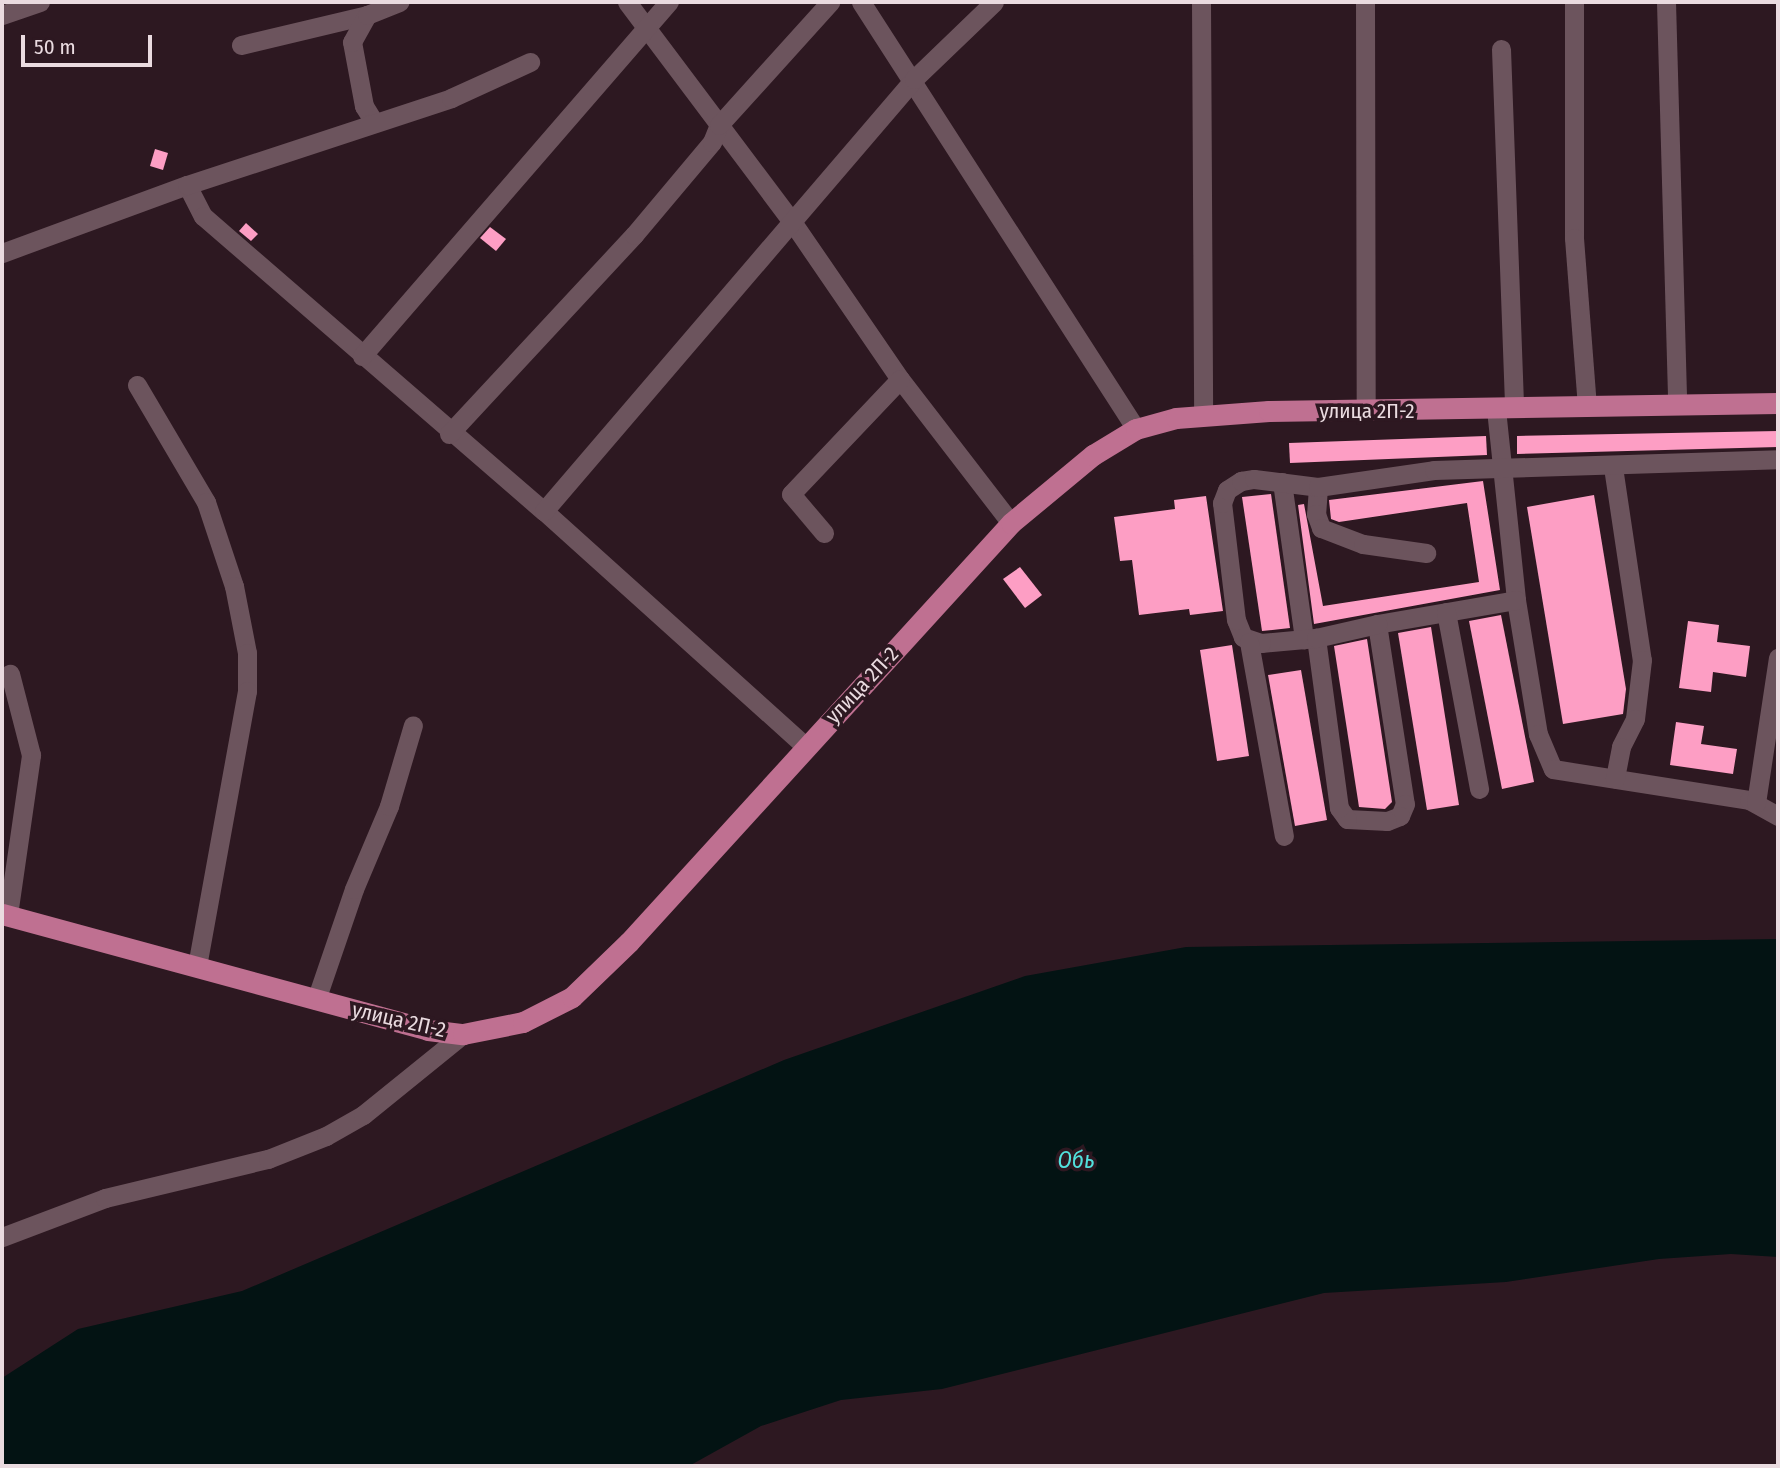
<!DOCTYPE html>
<html>
<head>
<meta charset="utf-8">
<style>
	body { margin:0 }
	#map { position:relative; width:1780px; height:1468px; overflow:hidden; background:#2d1821; font-family:"Fira Sans Condensed",sans-serif }
	div>[style] { position:absolute }
	.water>* { inset:0; background:#031313 }
	.building>* { inset:0; background:#fd9ec4 }
	.minor>* { height:19px; margin:-9.5px; padding:0 9.5px; transform-origin:9.5px; border-radius:9.5px; background:#6c545d }
	.major>* { height:21px; margin:-10.5px; padding:0 10.5px; transform-origin:10.5px; border-radius:10.5px; background:#bf7091 }
	span { translate:-50% -50%; white-space:nowrap; text-align:center; line-height:1.15; -webkit-text-stroke:7px #2d1821; paint-order:stroke }
	.street-label { font-size:21px; color:#eadbe0 }
	.water-label { font-size:23px; color:#52e1dd; font-style:italic }
	.frame { position:absolute; inset:0; border:4px solid #eadbe0; pointer-events:none }
	.scale { position:absolute; left:21px; top:35px; width:131px; height:32px; box-sizing:border-box; border:4px solid #eadbe0; border-top:0; padding-left:9px; font-size:21px; line-height:24px; white-space:nowrap; color:#eadbe0; -webkit-text-stroke:5px #2d1821; paint-order:stroke }
</style>
</head>
<body>
<div id="map">
	<div class="water">
		<i style="clip-path:polygon(1778px 939px,1778px 1257px,1731px 1254px,1659px 1259px,1506px 1282px,1324px 1293px,942px 1389px,841px 1400px,761px 1426px,689px 1466px,2px 1466px,2px 1378px,78px 1329px,242px 1291px,784px 1060px,1025px 976px,1186px 947px)"></i>
	</div>
	<div class="building">
		<i style="clip-path:polygon(155px 149px,168px 153px,163px 170px,150px 166px)"></i>
		<i style="clip-path:polygon(246px 223px,258px 234px,251px 241px,239px 231px)"></i>
		<i style="clip-path:polygon(490px 227px,506px 239px,496px 251px,480px 238px)"></i>
		<i style="clip-path:polygon(1778px 431px,1778px 447px,1517px 454px,1517px 436px)"></i>
		<i style="clip-path:polygon(1486px 436px,1487px 455px,1290px 463px,1289px 443px)"></i>
		<i style="clip-path:polygon(1483px 481px,1500px 590px,1314px 624px,1298px 505px,1304px 504px,1323px 606px,1479px 582px,1467px 503px,1339px 522px,1331px 519px,1329px 500px)"></i>
		<i style="clip-path:polygon(1271px 494px,1290px 628px,1262px 631px,1242px 497px)"></i>
		<i style="clip-path:polygon(1594px 495px,1626px 689px,1623px 714px,1563px 724px,1527px 507px)"></i>
		<i style="clip-path:polygon(1206px 496px,1223px 611px,1190px 615px,1189px 609px,1139px 615px,1132px 560px,1120px 561px,1114px 517px,1175px 509px,1174px 500px)"></i>
		<i style="clip-path:polygon(1020px 567px,1042px 595px,1025px 608px,1003px 579px)"></i>
		<i style="clip-path:polygon(1501px 615px,1534px 782px,1502px 789px,1469px 621px)"></i>
		<i style="clip-path:polygon(1688px 621px,1719px 625px,1717px 642px,1750px 646px,1746px 677px,1713px 672px,1711px 692px,1679px 688px)"></i>
		<i style="clip-path:polygon(1431px 627px,1459px 805px,1427px 810px,1398px 633px)"></i>
		<i style="clip-path:polygon(1367px 639px,1392px 802px,1385px 809px,1359px 807px,1334px 646px)"></i>
		<i style="clip-path:polygon(1232px 645px,1249px 756px,1217px 761px,1200px 650px)"></i>
		<i style="clip-path:polygon(1301px 670px,1327px 820px,1295px 826px,1268px 675px)"></i>
		<i style="clip-path:polygon(1676px 722px,1704px 726px,1701px 744px,1737px 749px,1733px 774px,1670px 765px)"></i>
	</div>
	<div class="minor">
		<i style="left:627px;top:2px;width:276px;rotate:53.1deg"></i>
		<i style="left:793px;top:223px;width:189px;rotate:55.6deg"></i>
		<i style="left:900px;top:379px;width:182px;rotate:52.4deg"></i>
		<i style="left:861px;top:2px;width:508px;rotate:57.22deg"></i>
		<i style="left:1201px;top:2px;width:413px;rotate:89.7deg"></i>
		<i style="left:1365px;top:2px;width:409px;rotate:89.9deg"></i>
		<i style="left:1574px;top:2px;width:236px;rotate:90deg"></i>
		<i style="left:1574px;top:238px;width:169px;rotate:85.6deg"></i>
		<i style="left:1666px;top:2px;width:402px;rotate:88.4deg"></i>
		<i style="left:2px;top:15px;width:40px;rotate:-18.9deg"></i>
		<i style="left:241px;top:45px;width:130px;rotate:-13.4deg"></i>
		<i style="left:1501px;top:49px;width:359px;rotate:87.9deg"></i>
		<i style="left:374px;top:122px;width:19px;rotate:-122deg"></i>
		<i style="left:364px;top:106px;width:65px;rotate:-100.6deg"></i>
		<i style="left:352px;top:42px;width:31px;rotate:-61deg"></i>
		<i style="left:367px;top:15px;width:35px;rotate:-22deg"></i>
		<i style="left:187px;top:185px;width:35px;rotate:63deg"></i>
		<i style="left:203px;top:216px;width:451px;rotate:40.9deg"></i>
		<i style="left:544px;top:511px;width:351px;rotate:42deg"></i>
		<i style="left:2px;top:253px;width:197px;rotate:-20.2deg"></i>
		<i style="left:187px;top:185px;width:278px;rotate:-18.2deg"></i>
		<i style="left:451px;top:98px;width:87px;rotate:-24.5deg"></i>
		<i style="left:362px;top:356px;width:469px;rotate:-49.1deg"></i>
		<i style="left:137px;top:385px;width:136px;rotate:59.5deg"></i>
		<i style="left:206px;top:502px;width:89px;rotate:71.6deg"></i>
		<i style="left:234px;top:586px;width:68px;rotate:79deg"></i>
		<i style="left:247px;top:653px;width:38px;rotate:90deg"></i>
		<i style="left:247px;top:691px;width:280px;rotate:100.3deg"></i>
		<i style="left:1496px;top:409px;width:192px;rotate:84deg"></i>
		<i style="left:1516px;top:600px;width:136px;rotate:80.7deg"></i>
		<i style="left:1538px;top:734px;width:38px;rotate:67deg"></i>
		<i style="left:1553px;top:769px;width:198px;rotate:9deg"></i>
		<i style="left:1749px;top:800px;width:33px;rotate:29deg"></i>
		<i style="left:449px;top:434px;width:272px;rotate:-47.1deg"></i>
		<i style="left:634px;top:235px;width:121px;rotate:-50deg"></i>
		<i style="left:712px;top:142px;width:18px;rotate:-68deg"></i>
		<i style="left:719px;top:125px;width:166px;rotate:-47.9deg"></i>
		<i style="left:1613px;top:467px;width:195px;rotate:81.5deg"></i>
		<i style="left:1642px;top:660px;width:59px;rotate:96.8deg"></i>
		<i style="left:1635px;top:719px;width:31px;rotate:117deg"></i>
		<i style="left:1621px;top:747px;width:32px;rotate:101deg"></i>
		<i style="left:1282px;top:482px;width:159px;rotate:82deg"></i>
		<i style="left:1318px;top:487px;width:27px;rotate:94deg"></i>
		<i style="left:1316px;top:514px;width:15px;rotate:70deg"></i>
		<i style="left:1321px;top:528px;width:45px;rotate:20.9deg"></i>
		<i style="left:1363px;top:544px;width:64px;rotate:8.1deg"></i>
		<i style="left:544px;top:511px;width:569px;rotate:-49.42deg"></i>
		<i style="left:914px;top:79px;width:111px;rotate:-43.9deg"></i>
		<i style="left:824px;top:533px;width:51px;rotate:-130.2deg"></i>
		<i style="left:791px;top:494px;width:158px;rotate:-46.5deg"></i>
		<i style="left:1516px;top:600px;width:141px;rotate:170.2deg"></i>
		<i style="left:1377px;top:624px;width:182px;rotate:81.2deg"></i>
		<i style="left:1405px;top:804px;width:13px;rotate:113deg"></i>
		<i style="left:1400px;top:816px;width:14px;rotate:159deg"></i>
		<i style="left:1387px;top:821px;width:40px;rotate:-177.1deg"></i>
		<i style="left:1347px;top:819px;width:14px;rotate:-126deg"></i>
		<i style="left:1339px;top:808px;width:172px;rotate:-97.7deg"></i>
		<i style="left:1316px;top:638px;width:55px;rotate:174.8deg"></i>
		<i style="left:1261px;top:643px;width:19px;rotate:-162deg"></i>
		<i style="left:1243px;top:637px;width:18px;rotate:-112deg"></i>
		<i style="left:1236px;top:620px;width:118px;rotate:-96.8deg"></i>
		<i style="left:1222px;top:503px;width:14px;rotate:-69deg"></i>
		<i style="left:1227px;top:490px;width:17px;rotate:-33deg"></i>
		<i style="left:1241px;top:481px;width:13px;rotate:-9deg"></i>
		<i style="left:1254px;top:479px;width:64px;rotate:7.1deg"></i>
		<i style="left:1318px;top:487px;width:117px;rotate:-8.3deg"></i>
		<i style="left:1434px;top:470px;width:344px;rotate:-1.8deg"></i>
		<i style="left:1446px;top:612px;width:180px;rotate:79.4deg"></i>
		<i style="left:1316px;top:638px;width:63px;rotate:-12.9deg"></i>
		<i style="left:1249px;top:642px;width:197px;rotate:79.8deg"></i>
		<i style="left:1756px;top:803px;width:147px;rotate:-81.4deg"></i>
		<i style="left:8px;top:915px;width:162px;rotate:-81.8deg"></i>
		<i style="left:31px;top:755px;width:84px;rotate:-104.5deg"></i>
		<i style="left:316px;top:1000px;width:117px;rotate:-71.1deg"></i>
		<i style="left:354px;top:889px;width:90px;rotate:-67.1deg"></i>
		<i style="left:389px;top:806px;width:84px;rotate:-73.5deg"></i>
		<i style="left:2px;top:1237px;width:110px;rotate:-20.7deg"></i>
		<i style="left:105px;top:1198px;width:168px;rotate:-13.5deg"></i>
		<i style="left:268px;top:1159px;width:62px;rotate:-21.6deg"></i>
		<i style="left:326px;top:1136px;width:43px;rotate:-29.6deg"></i>
		<i style="left:363px;top:1115px;width:129px;rotate:-39deg"></i>
	</div>
	<div class="major">
		<i style="left:2px;top:914px;width:442px;rotate:15.2deg"></i>
		<i style="left:428px;top:1030px;width:35px;rotate:7deg"></i>
		<i style="left:463px;top:1034px;width:61px;rotate:-11.3deg"></i>
		<i style="left:523px;top:1022px;width:55px;rotate:-27deg"></i>
		<i style="left:572px;top:997px;width:79px;rotate:-44deg"></i>
		<i style="left:629px;top:942px;width:567px;rotate:-47.64deg"></i>
		<i style="left:1011px;top:523px;width:107px;rotate:-39.7deg"></i>
		<i style="left:1093px;top:455px;width:50px;rotate:-31.2deg"></i>
		<i style="left:1136px;top:429px;width:41px;rotate:-15.4deg"></i>
		<i style="left:1176px;top:418px;width:93px;rotate:-4.3deg"></i>
		<i style="left:1269px;top:411px;width:509px;rotate:-0.9deg"></i>
	</div>
	<div class="street-label">
		<span style="left:1367px;top:411px">улица 2П-2</span>
		<span style="left:862px;top:685px;rotate:-47deg">улица 2П-2</span>
		<span style="left:399px;top:1020px;rotate:13deg">улица 2П-2</span>
	</div>
	<div class="water-label">
		<span style="left:1076px;top:1160px">Обь</span>
	</div>
	<div class="frame"></div>
	<div class="scale">50 m</div>
</div>
</body>
</html>
